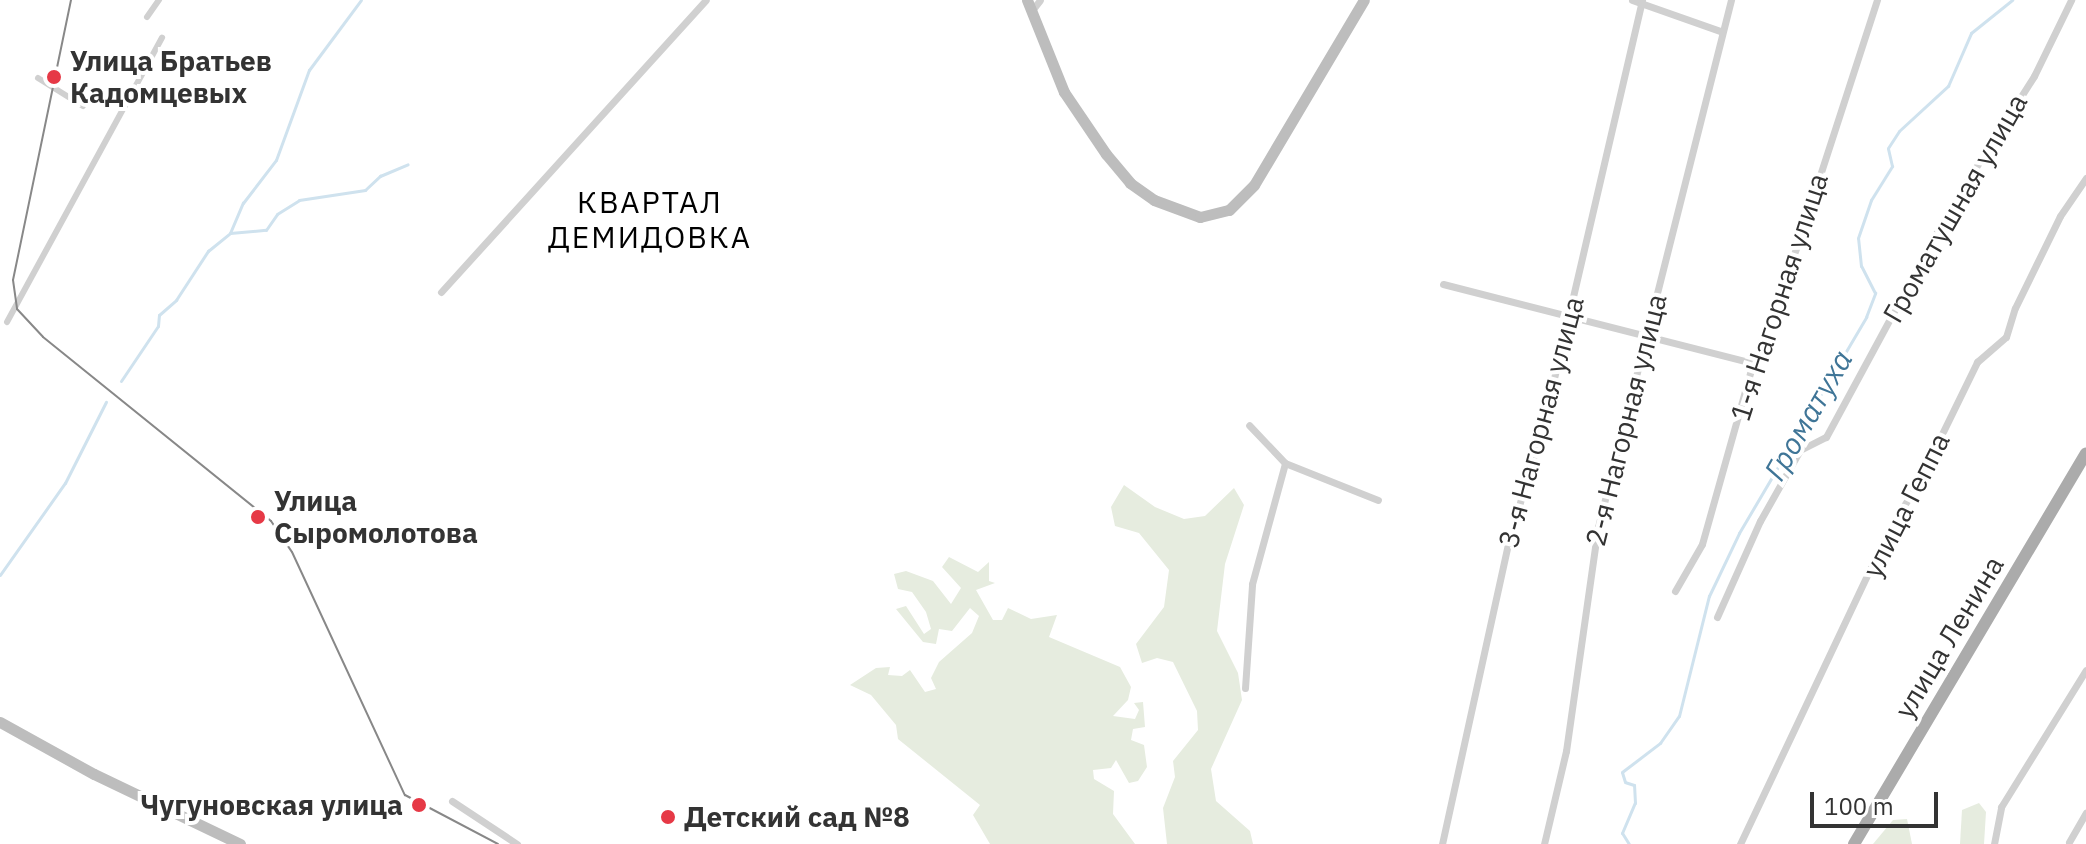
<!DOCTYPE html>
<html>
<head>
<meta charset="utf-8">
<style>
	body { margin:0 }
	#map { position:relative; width:2086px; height:844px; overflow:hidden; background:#fff; font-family:"IBM Plex Sans",sans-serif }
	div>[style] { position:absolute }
	.green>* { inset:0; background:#e6ecdf }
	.stream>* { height:3px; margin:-1.5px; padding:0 1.5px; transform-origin:1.5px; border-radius:1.5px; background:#cfe2ee }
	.pedestrian>* { height:6px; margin:-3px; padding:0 3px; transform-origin:3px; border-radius:3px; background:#d0d0d0 }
	.minor>* { height:7px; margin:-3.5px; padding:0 3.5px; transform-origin:3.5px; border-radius:3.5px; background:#d0d0d0 }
	.secondary>* { height:11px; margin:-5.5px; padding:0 5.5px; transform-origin:5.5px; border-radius:5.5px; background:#bdbdbd }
	.primary>* { height:12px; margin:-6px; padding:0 6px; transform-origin:6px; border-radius:6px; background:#ababab }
	.tram>* { height:2px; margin:-1px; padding:0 1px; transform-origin:1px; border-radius:1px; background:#888 }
	.dots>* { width:22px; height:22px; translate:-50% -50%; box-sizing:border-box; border:4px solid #fff; border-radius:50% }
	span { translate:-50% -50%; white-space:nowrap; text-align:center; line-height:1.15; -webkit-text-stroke:8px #fff; paint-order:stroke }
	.poi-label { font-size:28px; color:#333; font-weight:700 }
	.left { translate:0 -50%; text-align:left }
	.right { translate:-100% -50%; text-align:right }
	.street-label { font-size:28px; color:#333 }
	.neighbourhood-label { font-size:30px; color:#000; letter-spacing:2px }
	.water-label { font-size:30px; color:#3f7597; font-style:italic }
	.scale { position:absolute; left:1810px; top:792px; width:128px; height:36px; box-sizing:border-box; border:4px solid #333; border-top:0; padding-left:10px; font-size:24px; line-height:28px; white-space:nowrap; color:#333; -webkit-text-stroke:6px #fff; paint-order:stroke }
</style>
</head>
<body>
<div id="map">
	<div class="green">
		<i style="clip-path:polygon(1124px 485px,1155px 507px,1184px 519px,1205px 516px,1234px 488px,1244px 505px,1225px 564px,1217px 631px,1238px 673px,1242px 700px,1211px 769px,1216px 801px,1250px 831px,1253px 844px,1167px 844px,1163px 808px,1175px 777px,1173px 761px,1198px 730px,1197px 711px,1173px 662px,1157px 658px,1142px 663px,1136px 644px,1164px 607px,1169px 570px,1139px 533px,1115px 526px,1111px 507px)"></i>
		<i style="clip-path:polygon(949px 557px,978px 572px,989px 562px,989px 581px,995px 583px,976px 590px,993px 620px,1002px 620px,1008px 608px,1031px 619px,1057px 615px,1049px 637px,1120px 667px,1131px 687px,1128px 700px,1113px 716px,1135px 719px,1139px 710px,1134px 703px,1143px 702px,1145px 727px,1133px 729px,1131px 740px,1144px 745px,1147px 767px,1138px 781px,1129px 783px,1116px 760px,1111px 768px,1093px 770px,1094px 779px,1114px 791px,1113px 814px,1135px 844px,990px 844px,973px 815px,980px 805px,898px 739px,896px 725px,871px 695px,850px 685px,876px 668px,890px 667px,888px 675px,902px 676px,910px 670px,925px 692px,936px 689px,931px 678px,939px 662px,972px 633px,979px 616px,970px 608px,952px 631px,939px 629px,936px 644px,923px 642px,896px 609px,906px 606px,924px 634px,931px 629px,926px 612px,912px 592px,898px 589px,894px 574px,906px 571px,933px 581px,951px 604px,961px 588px,942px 567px)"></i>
		<i style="clip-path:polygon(1979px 803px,1986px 812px,1984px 844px,1960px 844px,1962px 810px)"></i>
		<i style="clip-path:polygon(1907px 819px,1912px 844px,1873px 844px,1893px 820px)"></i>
	</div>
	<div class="stream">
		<i style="left:230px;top:233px;width:36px;rotate:-5deg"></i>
		<i style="left:266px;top:230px;width:19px;rotate:-55deg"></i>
		<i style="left:277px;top:214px;width:26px;rotate:-32deg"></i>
		<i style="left:299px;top:200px;width:67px;rotate:-8.6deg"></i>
		<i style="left:365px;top:190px;width:21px;rotate:-43deg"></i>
		<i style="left:380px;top:176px;width:30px;rotate:-23deg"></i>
		<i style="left:121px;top:381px;width:66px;rotate:-56.1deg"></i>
		<i style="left:158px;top:326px;width:11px;rotate:-85deg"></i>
		<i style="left:159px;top:315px;width:23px;rotate:-41deg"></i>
		<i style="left:176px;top:300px;width:59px;rotate:-56.9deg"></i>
		<i style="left:208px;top:251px;width:28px;rotate:-39deg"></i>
		<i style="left:230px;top:233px;width:33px;rotate:-67deg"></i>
		<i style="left:243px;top:203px;width:54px;rotate:-52.5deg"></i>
		<i style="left:276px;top:160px;width:96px;rotate:-69.9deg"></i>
		<i style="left:309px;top:70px;width:87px;rotate:-53.4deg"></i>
		<i style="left:0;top:575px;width:113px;rotate:-54.8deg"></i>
		<i style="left:65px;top:483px;width:91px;rotate:-63.2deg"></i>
		<i style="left:1629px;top:844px;width:13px;rotate:-122deg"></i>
		<i style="left:1622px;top:833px;width:33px;rotate:-67deg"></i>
		<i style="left:1635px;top:803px;width:18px;rotate:-93deg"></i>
		<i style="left:1634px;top:785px;width:9px;rotate:-162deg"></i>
		<i style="left:1625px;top:782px;width:10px;rotate:-107deg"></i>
		<i style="left:1622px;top:772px;width:48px;rotate:-37.3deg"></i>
		<i style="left:1660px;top:743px;width:33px;rotate:-55deg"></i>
		<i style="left:1679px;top:716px;width:124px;rotate:-76deg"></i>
		<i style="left:1709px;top:596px;width:70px;rotate:-64.5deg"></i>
		<i style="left:1739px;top:533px;width:251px;rotate:-59.5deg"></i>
		<i style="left:1866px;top:317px;width:26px;rotate:-69deg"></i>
		<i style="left:1875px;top:293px;width:30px;rotate:-117deg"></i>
		<i style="left:1861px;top:266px;width:28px;rotate:-96deg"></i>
		<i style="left:1858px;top:238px;width:40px;rotate:-71.1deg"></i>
		<i style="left:1871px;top:200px;width:40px;rotate:-58deg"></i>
		<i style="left:1892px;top:166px;width:18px;rotate:-103deg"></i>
		<i style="left:1888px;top:148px;width:20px;rotate:-57deg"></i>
		<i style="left:1899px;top:131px;width:67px;rotate:-42.6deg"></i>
		<i style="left:1948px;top:86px;width:58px;rotate:-66.5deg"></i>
		<i style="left:1971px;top:33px;width:53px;rotate:-38.8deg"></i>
	</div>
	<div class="pedestrian">
		<i style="left:147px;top:17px;width:21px;rotate:-55deg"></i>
		<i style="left:38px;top:78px;width:53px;rotate:31.9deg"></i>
		<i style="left:7px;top:322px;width:324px;rotate:-61.4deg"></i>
	</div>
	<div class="minor">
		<i style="left:1632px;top:0;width:93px;rotate:19.4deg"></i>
		<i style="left:1033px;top:9px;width:11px;rotate:-52deg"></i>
		<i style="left:1443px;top:284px;width:320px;rotate:14.3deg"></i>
		<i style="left:441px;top:292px;width:394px;rotate:-47.8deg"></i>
		<i style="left:1285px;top:463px;width:100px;rotate:21.7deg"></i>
		<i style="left:1675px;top:591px;width:54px;rotate:-60.1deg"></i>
		<i style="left:1702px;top:544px;width:188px;rotate:-74.3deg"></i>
		<i style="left:1753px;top:363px;width:125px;rotate:-69.4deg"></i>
		<i style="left:1797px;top:246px;width:259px;rotate:-72deg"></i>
		<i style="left:1717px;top:617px;width:105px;rotate:-65.9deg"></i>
		<i style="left:1760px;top:521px;width:81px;rotate:-60.6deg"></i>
		<i style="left:1800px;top:450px;width:29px;rotate:-27deg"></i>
		<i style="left:1826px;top:437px;width:257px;rotate:-61.6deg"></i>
		<i style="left:1948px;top:211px;width:160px;rotate:-57.5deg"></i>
		<i style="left:2034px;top:76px;width:85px;rotate:-64deg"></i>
		<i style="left:1245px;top:688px;width:104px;rotate:-86.1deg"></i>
		<i style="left:1252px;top:584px;width:125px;rotate:-74.7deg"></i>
		<i style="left:1285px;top:463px;width:52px;rotate:-133.5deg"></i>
		<i style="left:452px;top:801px;width:78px;rotate:33.5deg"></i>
		<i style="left:2069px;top:842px;width:34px;rotate:-60deg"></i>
		<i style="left:1442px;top:844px;width:311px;rotate:-77.6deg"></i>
		<i style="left:1509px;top:540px;width:128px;rotate:-73.7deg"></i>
		<i style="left:1545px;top:417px;width:428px;rotate:-76.9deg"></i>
		<i style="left:1544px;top:844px;width:96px;rotate:-76.7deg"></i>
		<i style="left:1566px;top:751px;width:226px;rotate:-81.9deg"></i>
		<i style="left:1598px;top:527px;width:544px;rotate:-75.84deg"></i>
		<i style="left:1740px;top:844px;width:344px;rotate:-64.7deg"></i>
		<i style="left:1887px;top:533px;width:59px;rotate:-58.2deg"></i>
		<i style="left:1918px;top:483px;width:135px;rotate:-64deg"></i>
		<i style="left:1977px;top:362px;width:38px;rotate:-41deg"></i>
		<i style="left:2006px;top:337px;width:30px;rotate:-73deg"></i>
		<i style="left:2015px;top:308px;width:102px;rotate:-63.9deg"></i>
		<i style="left:2060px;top:216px;width:46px;rotate:-55.6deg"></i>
		<i style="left:1994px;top:844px;width:38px;rotate:-79deg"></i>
		<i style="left:2001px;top:807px;width:161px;rotate:-58.2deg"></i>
	</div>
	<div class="secondary">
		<i style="left:1027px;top:0;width:99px;rotate:68.1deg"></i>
		<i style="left:1064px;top:92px;width:75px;rotate:55.9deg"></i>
		<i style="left:1106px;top:154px;width:38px;rotate:50deg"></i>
		<i style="left:1130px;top:183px;width:29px;rotate:35deg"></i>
		<i style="left:1154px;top:200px;width:49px;rotate:20.3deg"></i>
		<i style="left:1200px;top:217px;width:30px;rotate:-14deg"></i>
		<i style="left:1229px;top:210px;width:35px;rotate:-45deg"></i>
		<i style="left:1254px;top:185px;width:215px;rotate:-59.3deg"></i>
		<i style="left:0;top:722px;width:107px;rotate:29deg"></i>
		<i style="left:94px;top:774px;width:162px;rotate:25.6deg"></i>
	</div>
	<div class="primary">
		<i style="left:1854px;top:844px;width:454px;rotate:-59.3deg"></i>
	</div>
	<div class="tram">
		<i style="left:71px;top:0;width:286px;rotate:101.7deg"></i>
		<i style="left:13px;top:280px;width:29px;rotate:82deg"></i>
		<i style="left:17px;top:309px;width:38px;rotate:47deg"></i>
		<i style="left:43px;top:337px;width:293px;rotate:38.9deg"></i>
		<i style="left:271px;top:521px;width:37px;rotate:56deg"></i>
		<i style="left:292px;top:552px;width:268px;rotate:65.1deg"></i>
		<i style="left:405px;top:795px;width:105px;rotate:27.8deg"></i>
	</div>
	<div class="dots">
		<i style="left:54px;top:77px;background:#e63946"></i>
		<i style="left:258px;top:517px;background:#e63946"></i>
		<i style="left:419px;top:805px;background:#e63946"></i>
		<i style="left:668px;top:817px;background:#e63946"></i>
	</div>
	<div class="poi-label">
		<span class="left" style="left:70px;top:77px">Улица Братьев<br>Кадомцевых</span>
		<span class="left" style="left:274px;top:517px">Улица<br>Сыромолотова</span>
		<span class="right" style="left:403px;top:805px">Чугуновская улица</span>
		<span class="left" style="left:684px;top:817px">Детский сад №8</span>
	</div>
	<div class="street-label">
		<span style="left:1955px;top:208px;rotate:-60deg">Громатушная улица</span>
		<span style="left:1779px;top:297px;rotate:-72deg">1-я Нагорная улица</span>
		<span style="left:1626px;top:420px;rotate:-76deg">2-я Нагорная улица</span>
		<span style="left:1541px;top:422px;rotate:-75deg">3-я Нагорная улица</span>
		<span style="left:1906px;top:505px;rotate:-63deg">улица Геппа</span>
		<span style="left:1949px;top:637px;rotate:-59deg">улица Ленина</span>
	</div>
	<div class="neighbourhood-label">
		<span style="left:650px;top:219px">КВАРТАЛ<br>ДЕМИДОВКА</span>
	</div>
	<div class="water-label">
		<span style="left:1808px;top:415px;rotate:-60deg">Громатуха</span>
	</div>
	<div class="scale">100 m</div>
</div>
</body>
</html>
